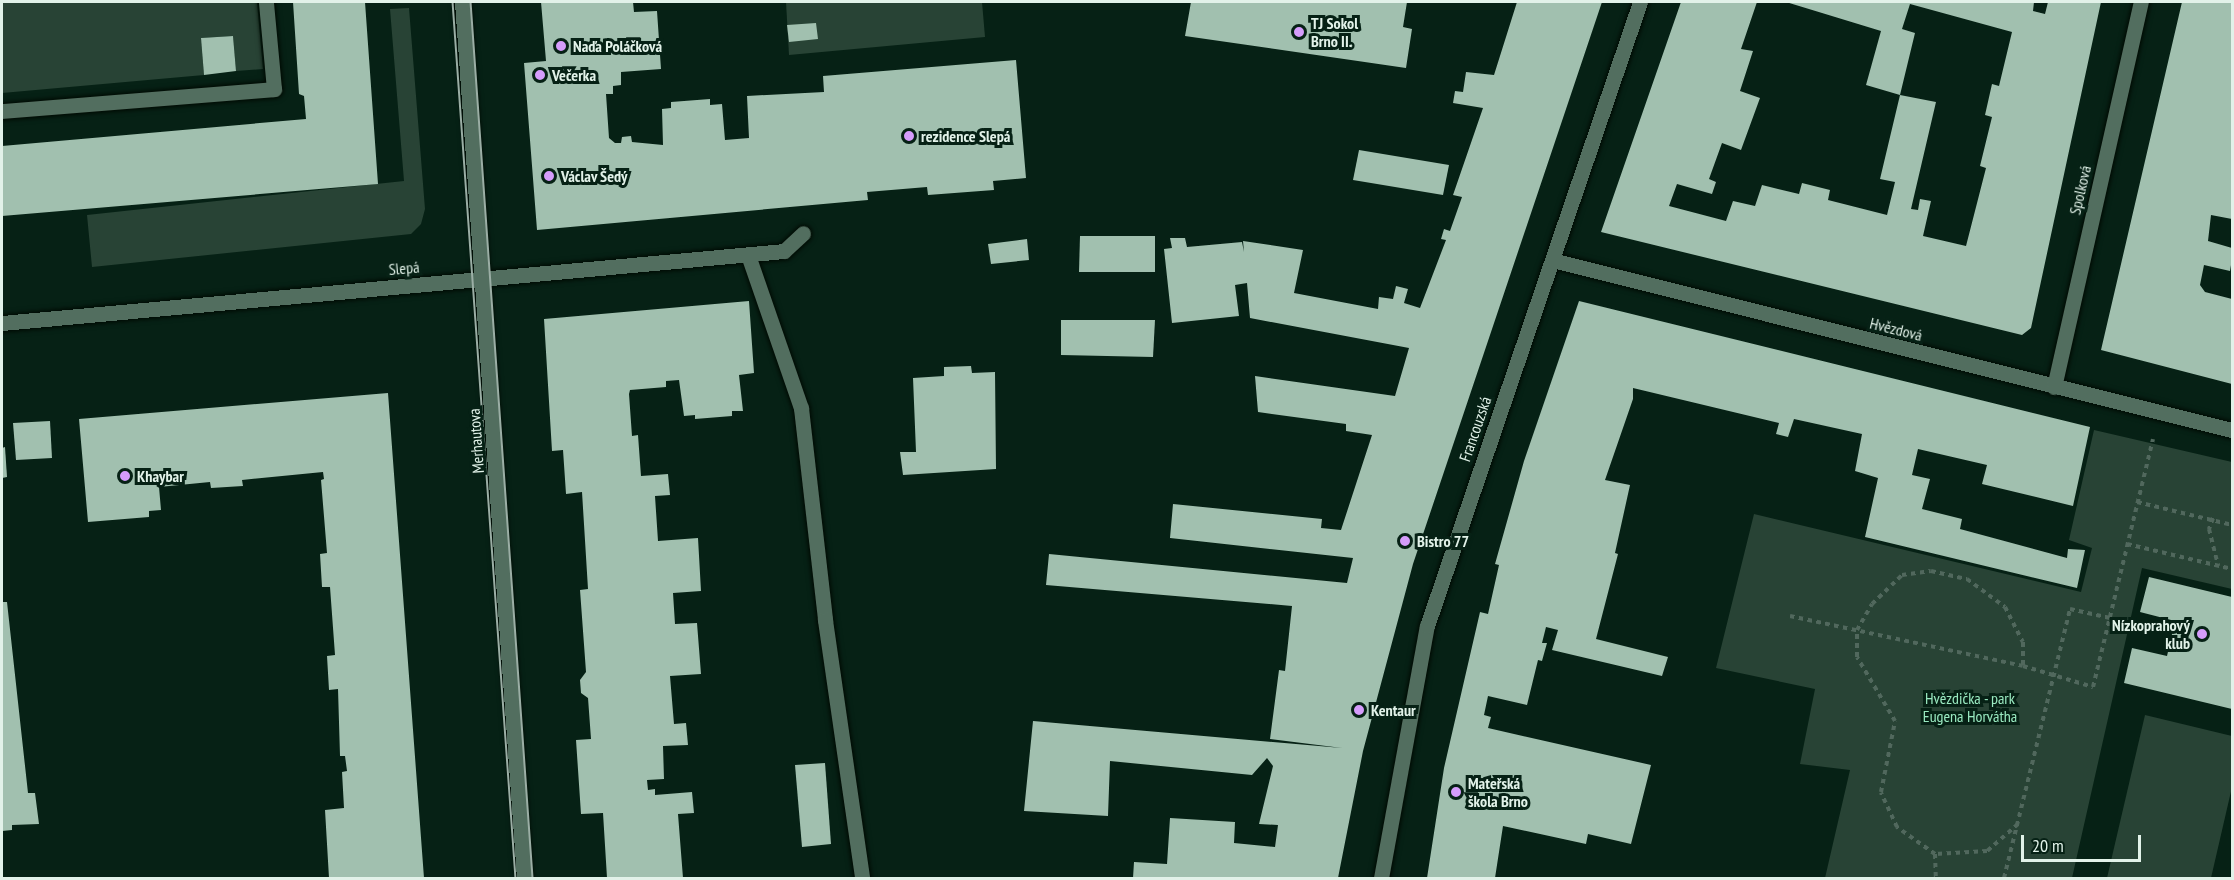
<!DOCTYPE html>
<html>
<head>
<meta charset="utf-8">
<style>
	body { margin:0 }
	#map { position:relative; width:2234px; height:880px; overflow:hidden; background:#062115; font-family:"PT Sans Narrow",sans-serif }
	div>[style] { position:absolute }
	.green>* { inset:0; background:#284335 }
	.building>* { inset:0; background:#a1c0af }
	.path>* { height:4px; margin-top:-2px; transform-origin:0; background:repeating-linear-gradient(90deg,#51685d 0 4.5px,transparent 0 9px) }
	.roads { filter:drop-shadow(0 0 2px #000a03) drop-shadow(0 0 2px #000a03) }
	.minor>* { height:15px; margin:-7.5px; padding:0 7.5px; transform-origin:7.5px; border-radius:7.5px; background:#526e5f }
	.tram>* { height:1.5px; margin:-0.75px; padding:0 0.75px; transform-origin:0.75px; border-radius:0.75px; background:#9baea5 }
	.dots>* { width:16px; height:16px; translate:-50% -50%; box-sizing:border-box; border:3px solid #062115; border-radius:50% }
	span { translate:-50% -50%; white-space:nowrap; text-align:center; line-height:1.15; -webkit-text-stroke:6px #062115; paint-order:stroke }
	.poi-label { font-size:16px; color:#e2f2e9; font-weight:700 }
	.left { translate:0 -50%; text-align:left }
	.right { translate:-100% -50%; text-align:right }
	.street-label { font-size:16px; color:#e2f2e9 }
	.park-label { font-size:16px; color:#9aeac1 }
	.frame { position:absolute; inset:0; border:3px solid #e2f2e9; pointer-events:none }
	.scale { position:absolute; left:2021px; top:835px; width:120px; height:27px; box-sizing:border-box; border:3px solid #e2f2e9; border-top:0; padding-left:8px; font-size:18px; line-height:21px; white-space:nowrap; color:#e2f2e9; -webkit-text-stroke:4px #062115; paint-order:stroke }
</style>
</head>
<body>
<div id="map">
	<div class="green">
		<i style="clip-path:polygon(2px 2px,257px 2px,263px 69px,236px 71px,233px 36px,201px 38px,204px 75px,2px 93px)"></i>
		<i style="clip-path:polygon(786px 2px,982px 2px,985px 37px,789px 55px)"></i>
		<i style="clip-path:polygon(409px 8px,425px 209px,421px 224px,411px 234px,92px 267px,87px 215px,404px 181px,390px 9px)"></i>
		<i style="clip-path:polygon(2094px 430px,2232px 462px,2232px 589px,2142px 568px,2072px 878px,1825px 878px,1850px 770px,1800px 764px,1815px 689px,1716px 668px,1754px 514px,2081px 592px,2092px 548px,2069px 540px)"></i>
		<i style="clip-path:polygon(2145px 715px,2232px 736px,2232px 787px,2211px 878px,2107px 878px)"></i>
	</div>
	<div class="building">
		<i style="clip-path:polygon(293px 2px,365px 2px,378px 184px,2px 216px,2px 146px,306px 119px,304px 96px,299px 94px)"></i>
		<i style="clip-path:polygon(541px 2px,633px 2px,634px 12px,657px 11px,661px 69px,621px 72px,621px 85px,613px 86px,613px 94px,606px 94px,609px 138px,615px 143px,621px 143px,622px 137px,631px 136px,632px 142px,663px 145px,662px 109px,671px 108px,671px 102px,710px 99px,710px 105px,722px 104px,725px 140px,749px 138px,747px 96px,824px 92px,823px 76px,1016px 60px,1026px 178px,993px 181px,994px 190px,928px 195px,927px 187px,867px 192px,868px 200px,537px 230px,524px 63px,546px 61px)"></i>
		<i style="clip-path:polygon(1191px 2px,1407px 2px,1403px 27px,1412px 29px,1406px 68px,1185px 36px)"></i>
		<i style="clip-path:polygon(1517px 2px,1602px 2px,1413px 564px,1363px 751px,1338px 878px,1133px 878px,1134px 862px,1167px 864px,1170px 818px,1235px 822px,1234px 843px,1275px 847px,1278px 825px,1259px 824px,1273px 766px,1267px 758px,1252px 775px,1110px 761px,1108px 816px,1024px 811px,1033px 721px,1342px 748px,1270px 739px,1279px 670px,1285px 671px,1292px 606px,1046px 585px,1049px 554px,1347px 583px,1353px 558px,1170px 538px,1173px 504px,1322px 519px,1321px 528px,1341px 530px,1372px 435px,1346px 431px,1346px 424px,1258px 412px,1255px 376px,1395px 396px,1409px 348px,1250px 318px,1247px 283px,1235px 285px,1239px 316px,1172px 323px,1164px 249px,1172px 248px,1170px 238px,1185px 238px,1187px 247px,1242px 242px,1244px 252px,1243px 241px,1303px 250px,1294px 293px,1378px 309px,1379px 297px,1393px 299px,1396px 286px,1408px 289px,1404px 303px,1420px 308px,1446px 240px,1441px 239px,1444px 229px,1450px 231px,1462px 197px,1453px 195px,1483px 108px,1453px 103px,1455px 91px,1463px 92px,1466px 72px,1494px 75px)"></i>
		<i style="clip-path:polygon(1681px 2px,1757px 2px,1741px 49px,1753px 51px,1740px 91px,1760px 98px,1741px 150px,1722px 143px,1709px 179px,1716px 182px,1712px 194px,1677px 184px,1669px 206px,1726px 221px,1733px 201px,1755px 206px,1762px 185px,1799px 194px,1802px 183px,1830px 190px,1828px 200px,1887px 215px,1895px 182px,1880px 179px,1900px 95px,1936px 102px,1911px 209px,1918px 210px,1920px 199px,1931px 201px,1923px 236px,1966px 246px,1986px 168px,1980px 166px,1992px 117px,1985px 115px,1992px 84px,1999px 86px,2012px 32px,1910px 4px,1902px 29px,1915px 33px,1900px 95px,1866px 85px,1881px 31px,1786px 2px,2034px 2px,2033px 11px,2045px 14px,2048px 2px,2101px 2px,2031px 328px,2022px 335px,1601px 232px)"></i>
		<i style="clip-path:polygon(2182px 2px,2232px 2px,2232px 219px,2211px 215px,2208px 241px,2232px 248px,2232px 259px,2230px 271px,2204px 265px,2200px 285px,2205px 292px,2232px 299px,2232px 384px,2101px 350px)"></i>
		<i style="clip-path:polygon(816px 23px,818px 39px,789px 42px,787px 25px)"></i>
		<i style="clip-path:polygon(233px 36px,236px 71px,204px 75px,201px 38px)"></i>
		<i style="clip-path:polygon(1359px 150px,1449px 165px,1443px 195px,1353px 180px)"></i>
		<i style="clip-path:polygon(1080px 236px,1155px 236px,1155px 272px,1079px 272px)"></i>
		<i style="clip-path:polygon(1027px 239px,1029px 260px,991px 264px,988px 244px)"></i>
		<i style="clip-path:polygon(749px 301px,754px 373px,739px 375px,743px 411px,732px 411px,732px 416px,695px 419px,695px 415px,684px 416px,679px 380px,666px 381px,666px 387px,630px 390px,629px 394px,632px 436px,638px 435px,641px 476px,668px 474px,670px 495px,655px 496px,658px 541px,698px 538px,701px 591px,673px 593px,675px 624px,697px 623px,701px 674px,670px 676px,674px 724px,686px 723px,688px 745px,663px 746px,664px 779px,647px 780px,648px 790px,655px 789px,655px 795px,692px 792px,694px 813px,678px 814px,683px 878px,607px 878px,603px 813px,581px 814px,576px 740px,591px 739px,588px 698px,581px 693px,580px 680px,586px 672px,580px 590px,588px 589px,582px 492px,566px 494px,563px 450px,552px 451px,544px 319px)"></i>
		<i style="clip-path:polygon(1579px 301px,2090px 427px,2073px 506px,1982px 484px,1987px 465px,1918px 449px,1912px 475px,1930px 479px,1922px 509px,1962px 519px,1960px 529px,2067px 558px,2068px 549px,2085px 550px,2077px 588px,1865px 537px,1878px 478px,1855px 471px,1862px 434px,1794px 419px,1788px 437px,1776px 434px,1779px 423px,1633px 388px,1633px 399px,1605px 480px,1630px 485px,1615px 553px,1618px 554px,1596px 639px,1668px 657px,1662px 676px,1552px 650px,1558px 630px,1546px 627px,1542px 643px,1547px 643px,1542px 661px,1538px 660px,1527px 705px,1488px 696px,1484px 715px,1491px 717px,1488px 728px,1651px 765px,1631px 844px,1588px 834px,1586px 844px,1503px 826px,1495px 878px,1427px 878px,1444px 768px,1480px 612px,1488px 614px,1499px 565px,1495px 564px,1524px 461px)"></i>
		<i style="clip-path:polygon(1061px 320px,1155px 320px,1153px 357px,1061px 355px)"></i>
		<i style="clip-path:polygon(971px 366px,972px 373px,995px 372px,996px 469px,903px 475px,900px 452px,916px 452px,913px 378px,944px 376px,944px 367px)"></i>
		<i style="clip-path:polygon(388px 393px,424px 878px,329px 878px,325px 810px,344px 808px,342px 772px,347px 771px,345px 756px,340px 756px,338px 689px,329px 690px,327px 656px,335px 655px,330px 587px,322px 587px,320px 554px,327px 553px,321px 480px,324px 479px,323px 472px,242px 480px,243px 486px,211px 488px,210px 482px,159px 487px,161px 510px,149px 511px,149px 517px,88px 522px,79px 419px)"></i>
		<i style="clip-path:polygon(50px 421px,52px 458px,16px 460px,13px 423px)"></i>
		<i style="clip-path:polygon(5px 447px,7px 477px,2px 478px,2px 448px)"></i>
		<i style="clip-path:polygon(2149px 577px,2232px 597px,2232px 709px,2124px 683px,2132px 648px,2167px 656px,2175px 621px,2140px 612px)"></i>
		<i style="clip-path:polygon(2px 602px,7px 602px,28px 793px,35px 793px,39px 824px,12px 825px,12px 830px,2px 831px)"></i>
		<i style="clip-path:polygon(825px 763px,831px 844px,802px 847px,795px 765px)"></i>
	</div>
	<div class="path">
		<i style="left:2137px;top:502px;width:98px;rotate:13.6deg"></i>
		<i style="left:2213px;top:518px;width:12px;rotate:110deg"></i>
		<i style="left:2209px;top:529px;width:38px;rotate:76deg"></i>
		<i style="left:2127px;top:544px;width:108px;rotate:13.4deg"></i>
		<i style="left:1790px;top:616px;width:238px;rotate:12.1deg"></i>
		<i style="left:2023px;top:666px;width:73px;rotate:16.7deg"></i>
		<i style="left:2093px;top:687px;width:255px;rotate:-76.4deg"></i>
		<i style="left:2018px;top:824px;width:41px;rotate:138.9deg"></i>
		<i style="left:1987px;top:851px;width:52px;rotate:176.7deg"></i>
		<i style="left:1935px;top:854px;width:47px;rotate:-144.6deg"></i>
		<i style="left:1897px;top:827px;width:38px;rotate:-115deg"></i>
		<i style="left:1881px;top:792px;width:72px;rotate:-78.8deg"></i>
		<i style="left:1895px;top:721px;width:74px;rotate:-120.7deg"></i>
		<i style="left:1857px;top:657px;width:27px;rotate:-90deg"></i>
		<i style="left:1857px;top:630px;width:30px;rotate:-60deg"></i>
		<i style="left:1872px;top:604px;width:42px;rotate:-44deg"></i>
		<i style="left:1902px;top:575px;width:29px;rotate:-8deg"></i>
		<i style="left:1931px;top:571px;width:37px;rotate:13deg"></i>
		<i style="left:1967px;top:579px;width:47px;rotate:36.4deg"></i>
		<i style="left:2005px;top:607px;width:39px;rotate:63deg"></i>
		<i style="left:2023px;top:642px;width:24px;rotate:90deg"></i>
		<i style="left:1935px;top:854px;width:24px;rotate:88deg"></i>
		<i style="left:2004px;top:878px;width:277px;rotate:-76.2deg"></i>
		<i style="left:2070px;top:609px;width:41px;rotate:12.7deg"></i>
	</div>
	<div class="roads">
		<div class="minor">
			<i style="left:462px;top:2px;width:878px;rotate:85.95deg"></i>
			<i style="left:2px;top:111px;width:273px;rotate:-4.6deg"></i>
			<i style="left:274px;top:89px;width:87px;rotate:-95.3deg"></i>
			<i style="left:748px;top:255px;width:162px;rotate:70.9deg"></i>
			<i style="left:801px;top:408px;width:213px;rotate:83.5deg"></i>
			<i style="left:825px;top:620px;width:261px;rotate:81.8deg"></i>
			<i style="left:1552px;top:260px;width:701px;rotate:14.04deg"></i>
			<i style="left:2px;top:323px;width:785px;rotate:-5.26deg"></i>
			<i style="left:784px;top:251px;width:26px;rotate:-43deg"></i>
			<i style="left:2054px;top:387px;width:395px;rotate:-77.3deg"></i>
			<i style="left:1381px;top:878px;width:256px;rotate:-79.7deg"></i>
			<i style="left:1427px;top:626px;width:659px;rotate:-71.15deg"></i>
		</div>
	</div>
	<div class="tram">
		<i style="left:453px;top:2px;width:878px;rotate:85.89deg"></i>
		<i style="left:471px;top:2px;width:878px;rotate:85.95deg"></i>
	</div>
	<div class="dots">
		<i style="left:1299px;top:32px;background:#d59cfb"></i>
		<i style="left:561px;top:46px;background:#d59cfb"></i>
		<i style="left:540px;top:75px;background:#d59cfb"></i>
		<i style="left:909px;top:136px;background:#d59cfb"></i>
		<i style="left:549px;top:176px;background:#d59cfb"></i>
		<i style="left:125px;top:476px;background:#d59cfb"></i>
		<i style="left:1405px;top:541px;background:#d59cfb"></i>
		<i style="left:2202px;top:634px;background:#d59cfb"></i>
		<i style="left:1359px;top:710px;background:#d59cfb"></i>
		<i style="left:1456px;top:792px;background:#d59cfb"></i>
	</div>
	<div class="poi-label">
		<span class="left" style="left:1311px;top:32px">TJ Sokol<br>Brno II.</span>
		<span class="left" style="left:573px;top:46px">Naďa Poláčková</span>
		<span class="left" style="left:552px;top:75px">Večerka</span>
		<span class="left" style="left:921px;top:136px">rezidence Slepá</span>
		<span class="left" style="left:561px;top:176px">Václav Šedý</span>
		<span class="left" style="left:137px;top:476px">Khaybar</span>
		<span class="left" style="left:1417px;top:541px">Bistro 77</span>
		<span class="right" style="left:2190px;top:634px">Nízkoprahový<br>klub</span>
		<span class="left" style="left:1371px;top:710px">Kentaur</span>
		<span class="left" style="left:1468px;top:792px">Mateřská<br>škola Brno</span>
	</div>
	<div class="street-label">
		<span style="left:2080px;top:190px;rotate:-77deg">Spolková</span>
		<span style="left:404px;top:268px;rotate:-5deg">Slepá</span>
		<span style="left:1896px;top:329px;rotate:14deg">Hvězdová</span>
		<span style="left:1475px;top:429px;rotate:-71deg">Francouzská</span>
		<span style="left:476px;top:441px;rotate:-94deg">Merhautova</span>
	</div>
	<div class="park-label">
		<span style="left:1970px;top:707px">Hvězdička - park<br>Eugena Horvátha</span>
	</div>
	<div class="frame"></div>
	<div class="scale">20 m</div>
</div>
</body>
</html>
